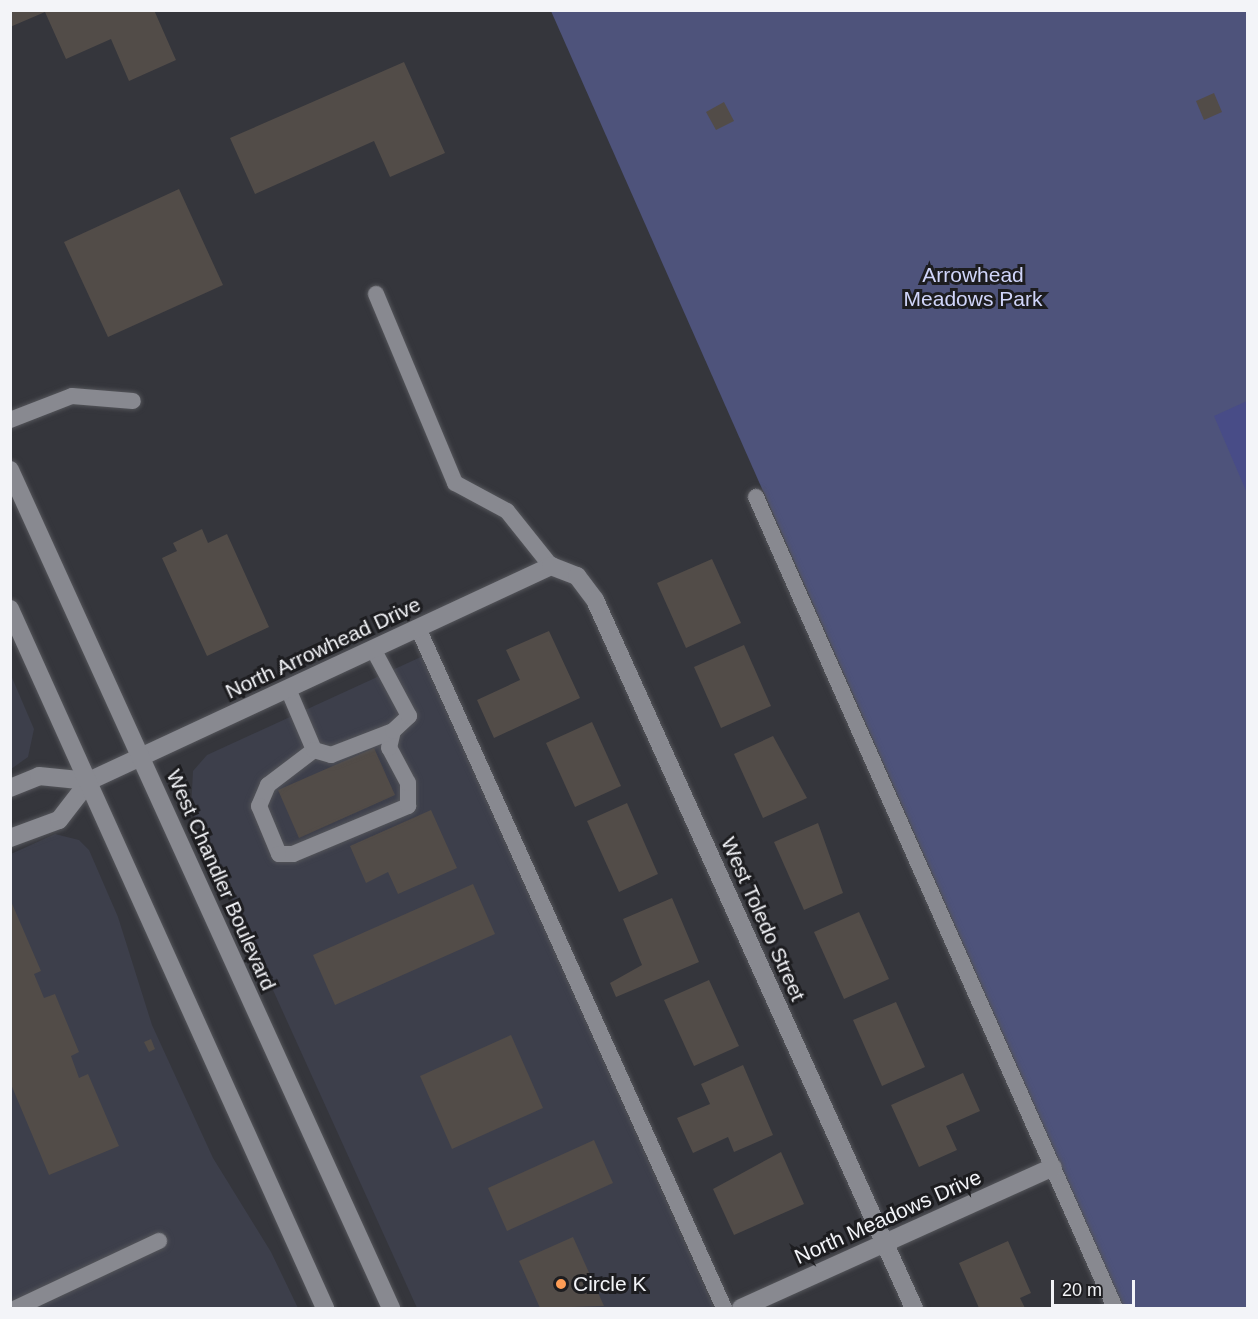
<!DOCTYPE html>
<html>
<head>
<meta charset="utf-8">
<style>
	body { margin:0 }
	#map { position:relative; width:1258px; height:1319px; overflow:hidden; background:#35363c; font-family:Arial,sans-serif }
	div>[style] { position:absolute }
	.built>* { inset:0; background:#3d3f4b }
	.green>* { inset:0; background:#4e537b }
	.water>* { inset:0; background:#484c87 }
	.building>* { inset:0; background:#524c48 }
	.roads { filter:drop-shadow(0 0 2px #54555a) drop-shadow(0 0 2px #54555a) }
	.lane>* { height:16px; margin:-8px; padding:0 8px; transform-origin:8px; border-radius:8px; background:#888990 }
	.street>* { height:18px; margin:-9px; padding:0 9px; transform-origin:9px; border-radius:9px; background:#888990 }
	.secondary>* { height:18px; margin:-9px; padding:0 9px; transform-origin:9px; border-radius:9px; background:#888990 }
	.dots>* { width:16px; height:16px; translate:-50% -50%; box-sizing:border-box; border:3px solid #1d1d20; border-radius:50% }
	span { translate:-50% -50%; white-space:nowrap; text-align:center; line-height:1.15; -webkit-text-stroke:6px #1d1d20; paint-order:stroke }
	.park-label { font-size:21px; color:#d0d5f9 }
	.street-label { font-size:21px; color:#f3f4f8 }
	.poi-label { font-size:21px; color:#f3f4f8 }
	.left { translate:0 -50%; text-align:left }
	.frame { position:absolute; inset:0; border:12px solid #f3f4f8; pointer-events:none }
	.scale { position:absolute; left:1051px; top:1280px; width:84px; height:27px; box-sizing:border-box; border:3px solid #f3f4f8; border-top:0; padding-left:8px; font-size:18px; line-height:21px; white-space:nowrap; color:#f3f4f8; -webkit-text-stroke:4px #1d1d20; paint-order:stroke }
</style>
</head>
<body>
<div id="map">
	<div class="built">
		<i style="clip-path:polygon(423px 656px,714px 1308px,417px 1308px,191px 809px,193px 771px,207px 755px)"></i>
		<i style="clip-path:polygon(10px 673px,34px 729px,28px 757px,11px 769px)"></i>
		<i style="clip-path:polygon(55px 834px,79px 840px,89px 850px,118px 917px,152px 1025px,213px 1158px,271px 1252px,298px 1308px,11px 1308px,11px 854px)"></i>
	</div>
	<div class="green">
		<i style="clip-path:polygon(551px 11px,1247px 11px,1247px 1308px,1124px 1308px)"></i>
	</div>
	<div class="water">
		<i style="clip-path:polygon(1247px 401px,1247px 493px,1214px 416px)"></i>
	</div>
	<div class="building">
		<i style="clip-path:polygon(10px 10px,154px 10px,176px 60px,129px 81px,111px 39px,66px 59px,45px 12px,10px 27px)"></i>
		<i style="clip-path:polygon(404px 62px,445px 153px,390px 177px,374px 141px,255px 194px,230px 138px)"></i>
		<i style="clip-path:polygon(1214px 93px,1222px 112px,1204px 120px,1196px 101px)"></i>
		<i style="clip-path:polygon(724px 102px,734px 121px,716px 130px,706px 112px)"></i>
		<i style="clip-path:polygon(179px 189px,223px 285px,108px 337px,64px 242px)"></i>
		<i style="clip-path:polygon(202px 529px,208px 543px,227px 534px,269px 627px,207px 656px,162px 558px,177px 551px,173px 543px)"></i>
		<i style="clip-path:polygon(712px 559px,741px 623px,686px 648px,657px 583px)"></i>
		<i style="clip-path:polygon(549px 631px,580px 698px,494px 738px,477px 700px,520px 680px,506px 650px)"></i>
		<i style="clip-path:polygon(744px 645px,771px 706px,721px 728px,694px 667px)"></i>
		<i style="clip-path:polygon(592px 722px,621px 786px,575px 807px,546px 743px)"></i>
		<i style="clip-path:polygon(773px 736px,807px 798px,763px 818px,734px 754px)"></i>
		<i style="clip-path:polygon(374px 748px,395px 795px,299px 838px,278px 790px)"></i>
		<i style="clip-path:polygon(627px 803px,658px 874px,619px 892px,587px 821px)"></i>
		<i style="clip-path:polygon(431px 810px,457px 868px,398px 894px,388px 872px,366px 883px,350px 846px)"></i>
		<i style="clip-path:polygon(818px 823px,843px 893px,804px 910px,774px 842px)"></i>
		<i style="clip-path:polygon(473px 884px,495px 934px,335px 1005px,313px 955px)"></i>
		<i style="clip-path:polygon(672px 898px,699px 962px,616px 997px,610px 983px,642px 965px,623px 919px)"></i>
		<i style="clip-path:polygon(10px 899px,41px 971px,34px 974px,44px 998px,55px 994px,79px 1052px,71px 1056px,79px 1078px,88px 1074px,119px 1146px,49px 1175px,10px 1082px)"></i>
		<i style="clip-path:polygon(859px 912px,889px 979px,844px 999px,814px 932px)"></i>
		<i style="clip-path:polygon(709px 980px,739px 1046px,694px 1066px,664px 1000px)"></i>
		<i style="clip-path:polygon(896px 1002px,925px 1067px,882px 1086px,853px 1020px)"></i>
		<i style="clip-path:polygon(511px 1035px,543px 1108px,452px 1149px,420px 1076px)"></i>
		<i style="clip-path:polygon(151px 1039px,155px 1049px,149px 1052px,144px 1042px)"></i>
		<i style="clip-path:polygon(743px 1065px,773px 1135px,734px 1152px,728px 1137px,693px 1153px,677px 1118px,710px 1104px,701px 1084px)"></i>
		<i style="clip-path:polygon(963px 1073px,980px 1111px,946px 1126px,957px 1150px,919px 1167px,891px 1105px)"></i>
		<i style="clip-path:polygon(594px 1140px,613px 1183px,507px 1231px,488px 1188px)"></i>
		<i style="clip-path:polygon(781px 1152px,804px 1204px,734px 1235px,713px 1189px)"></i>
		<i style="clip-path:polygon(573px 1237px,604px 1306px,540px 1308px,519px 1261px)"></i>
		<i style="clip-path:polygon(1008px 1241px,1031px 1293px,1020px 1298px,1025px 1308px,979px 1308px,959px 1263px)"></i>
	</div>
	<div class="roads">
		<div class="lane">
			<i style="left:376px;top:294px;width:205px;rotate:67.3deg"></i>
			<i style="left:455px;top:483px;width:59px;rotate:28.3deg"></i>
			<i style="left:507px;top:511px;width:70px;rotate:51.3deg"></i>
			<i style="left:10px;top:420px;width:66px;rotate:-21.2deg"></i>
			<i style="left:72px;top:396px;width:61px;rotate:4.7deg"></i>
			<i style="left:756px;top:497px;width:887px;rotate:66.12deg"></i>
			<i style="left:418px;top:628px;width:746px;rotate:65.77deg"></i>
			<i style="left:288px;top:689px;width:66px;rotate:66.9deg"></i>
			<i style="left:314px;top:750px;width:58px;rotate:142.7deg"></i>
			<i style="left:268px;top:785px;width:23px;rotate:113deg"></i>
			<i style="left:259px;top:806px;width:52px;rotate:67.4deg"></i>
			<i style="left:279px;top:854px;width:14px"></i>
			<i style="left:293px;top:854px;width:125px;rotate:-22.7deg"></i>
			<i style="left:408px;top:806px;width:23px;rotate:-90deg"></i>
			<i style="left:408px;top:783px;width:40px;rotate:-118deg"></i>
			<i style="left:389px;top:748px;width:17px;rotate:-77deg"></i>
			<i style="left:314px;top:750px;width:18px;rotate:16deg"></i>
			<i style="left:331px;top:755px;width:66px;rotate:-21.2deg"></i>
			<i style="left:393px;top:731px;width:22px;rotate:-43deg"></i>
			<i style="left:409px;top:716px;width:76px;rotate:-118.2deg"></i>
			<i style="left:16px;top:1308px;width:158px;rotate:-25.1deg"></i>
		</div>
		<div class="street">
			<i style="left:10px;top:788px;width:31px;rotate:-22deg"></i>
			<i style="left:39px;top:776px;width:50px;rotate:5.7deg"></i>
			<i style="left:10px;top:838px;width:52px;rotate:-20.2deg"></i>
			<i style="left:59px;top:820px;width:49px;rotate:-52.4deg"></i>
			<i style="left:89px;top:781px;width:510px;rotate:-24.96deg"></i>
			<i style="left:551px;top:566px;width:28px;rotate:21deg"></i>
			<i style="left:577px;top:576px;width:30px;rotate:53deg"></i>
			<i style="left:595px;top:600px;width:777px;rotate:65.75deg"></i>
			<i style="left:741px;top:1308px;width:342px;rotate:-24.3deg"></i>
		</div>
		<div class="secondary">
			<i style="left:10px;top:470px;width:921px;rotate:65.55deg"></i>
			<i style="left:10px;top:609px;width:767px;rotate:65.74deg"></i>
		</div>
	</div>
	<div class="dots">
		<i style="left:561px;top:1284px;background:#fd9c55"></i>
	</div>
	<div class="park-label">
		<span style="left:973px;top:287px">Arrowhead<br>Meadows Park</span>
	</div>
	<div class="street-label">
		<span style="left:323px;top:648px;rotate:-25deg">North Arrowhead Drive</span>
		<span style="left:221px;top:880px;rotate:66deg">West Chandler Boulevard</span>
		<span style="left:763px;top:919px;rotate:66deg">West Toledo Street</span>
		<span style="left:888px;top:1217px;rotate:-24deg">North Meadows Drive</span>
	</div>
	<div class="poi-label">
		<span class="left" style="left:573px;top:1284px">Circle K</span>
	</div>
	<div class="frame"></div>
	<div class="scale">20 m</div>
</div>
</body>
</html>
